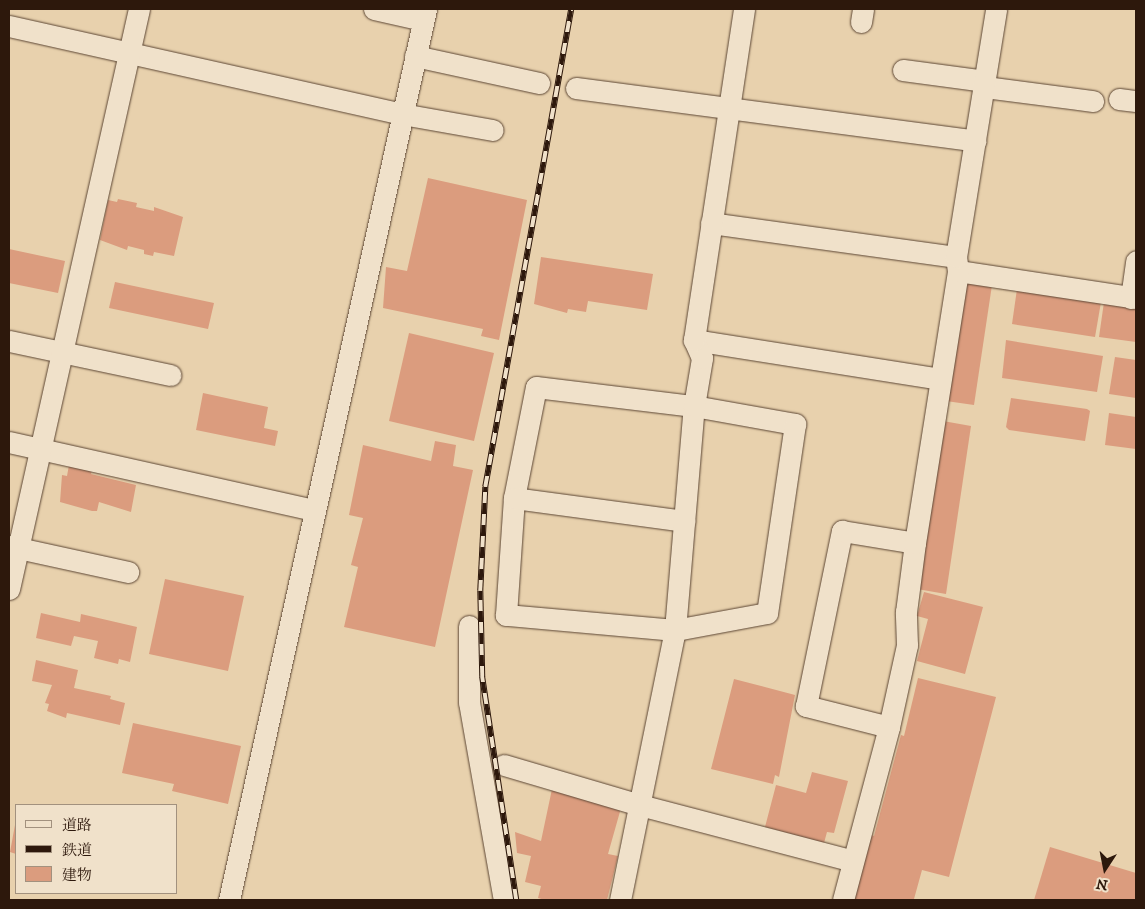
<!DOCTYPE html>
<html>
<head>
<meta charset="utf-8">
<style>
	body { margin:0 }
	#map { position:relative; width:1145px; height:909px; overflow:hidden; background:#e8d1ad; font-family:"IM FELL DW Pica","Noto Serif JP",serif }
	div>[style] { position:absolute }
	.building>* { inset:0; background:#db9c7e }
	.roads { filter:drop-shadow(0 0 1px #5c4634) drop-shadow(0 0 1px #5c4634) }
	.minor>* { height:21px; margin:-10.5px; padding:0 10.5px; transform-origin:10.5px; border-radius:10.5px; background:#f0e1ca }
	.rail>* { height:5.5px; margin-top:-2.75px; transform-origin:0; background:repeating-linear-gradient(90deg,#f0e1ca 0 11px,#2d180c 0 22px); box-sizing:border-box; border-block:1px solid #2d180c }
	span { translate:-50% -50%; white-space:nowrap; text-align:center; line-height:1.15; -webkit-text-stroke:4.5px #f0e1ca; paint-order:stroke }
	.frame { position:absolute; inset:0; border:10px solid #2d180c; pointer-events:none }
	.legend { position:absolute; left:15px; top:804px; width:162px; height:90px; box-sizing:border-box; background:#f0e1ca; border:1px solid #a2917e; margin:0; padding:6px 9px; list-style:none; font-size:15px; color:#2d180c }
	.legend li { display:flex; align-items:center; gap:10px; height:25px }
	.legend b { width:25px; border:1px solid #a2917e }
	.north { position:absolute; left:1080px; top:844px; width:50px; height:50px; -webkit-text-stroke:4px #f0e1ca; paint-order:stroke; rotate:191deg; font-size:14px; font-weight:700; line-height:20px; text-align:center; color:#2d180c }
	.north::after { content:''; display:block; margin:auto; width:18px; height:22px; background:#2d180c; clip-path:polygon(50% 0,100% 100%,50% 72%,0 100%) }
</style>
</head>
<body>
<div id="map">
	<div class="building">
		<i style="clip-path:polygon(428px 178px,527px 200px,499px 340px,481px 336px,483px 329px,383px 308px,386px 267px,407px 271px)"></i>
		<i style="clip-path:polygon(118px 199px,137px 203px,136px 207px,154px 211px,154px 207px,183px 217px,174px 256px,154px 252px,153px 256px,144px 254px,144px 250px,128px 246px,127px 250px,100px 240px,108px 200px,117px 202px)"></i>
		<i style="clip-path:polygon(9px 249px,65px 261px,58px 293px,9px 283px)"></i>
		<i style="clip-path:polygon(541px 257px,653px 274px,647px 310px,588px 301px,586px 312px,568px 309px,567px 313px,534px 304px)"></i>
		<i style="clip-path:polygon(970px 281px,992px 285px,974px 405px,946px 401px,963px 286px)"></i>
		<i style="clip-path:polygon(115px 282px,214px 303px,208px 329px,109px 308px)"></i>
		<i style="clip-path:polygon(1017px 289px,1101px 302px,1095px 337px,1012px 324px)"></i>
		<i style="clip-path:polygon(1104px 302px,1136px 307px,1136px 342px,1099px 337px)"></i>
		<i style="clip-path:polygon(409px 333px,494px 353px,474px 441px,389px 421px)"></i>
		<i style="clip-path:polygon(1006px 340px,1103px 356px,1097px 392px,1002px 378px)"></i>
		<i style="clip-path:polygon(1115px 357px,1136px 360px,1136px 398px,1109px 394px)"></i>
		<i style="clip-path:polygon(203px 393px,268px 407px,264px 428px,278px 431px,275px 446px,196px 430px)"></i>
		<i style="clip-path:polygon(1011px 398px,1087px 409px,1090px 411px,1085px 441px,1009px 430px,1006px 427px)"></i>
		<i style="clip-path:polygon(1109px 413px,1136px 417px,1136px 449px,1105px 445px)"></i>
		<i style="clip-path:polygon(943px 421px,971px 426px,946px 594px,917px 589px)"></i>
		<i style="clip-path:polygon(435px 441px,456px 445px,453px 466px,473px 470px,435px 647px,344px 627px,358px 567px,351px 565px,363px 518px,349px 515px,363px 445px,431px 461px)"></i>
		<i style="clip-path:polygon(69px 465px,92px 470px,91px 474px,136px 485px,131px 512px,99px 502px,97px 511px,92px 511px,60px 502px,62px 475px,67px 476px)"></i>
		<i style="clip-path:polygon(165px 579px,244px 596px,228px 671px,149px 654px)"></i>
		<i style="clip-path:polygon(924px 592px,983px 607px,965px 674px,917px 661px,928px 619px,917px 616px)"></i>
		<i style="clip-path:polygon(41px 613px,80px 622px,81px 614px,137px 627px,130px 662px,119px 659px,118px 664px,94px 658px,98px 641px,74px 636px,71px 646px,36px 638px)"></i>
		<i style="clip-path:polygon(36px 660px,78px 670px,74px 688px,111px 696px,110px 699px,125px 703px,120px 725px,67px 713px,66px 718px,47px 711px,49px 704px,45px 703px,52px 685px,32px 681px)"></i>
		<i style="clip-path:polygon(918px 678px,996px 697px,949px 877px,922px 870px,914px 899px,852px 900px,869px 834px,874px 836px,901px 735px,904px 736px)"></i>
		<i style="clip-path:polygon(734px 679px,795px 695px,779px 777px,775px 775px,773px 784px,711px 769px)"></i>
		<i style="clip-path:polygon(133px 723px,241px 746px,228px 804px,172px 791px,174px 784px,122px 773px)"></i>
		<i style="clip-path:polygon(812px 772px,848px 781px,834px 833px,827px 832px,824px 843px,765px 827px,776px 785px,806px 793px)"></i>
		<i style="clip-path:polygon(552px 789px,621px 808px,608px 854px,618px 856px,607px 900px,545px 900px,538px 898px,541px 886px,525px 882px,531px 856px,517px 853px,515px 832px,541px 841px)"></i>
		<i style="clip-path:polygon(15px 825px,16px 825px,16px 854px,10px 852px)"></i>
		<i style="clip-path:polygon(1050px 847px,1136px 873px,1136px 900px,1034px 900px)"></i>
	</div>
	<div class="roads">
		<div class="minor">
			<i style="left:374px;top:9px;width:50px;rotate:12.7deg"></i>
			<i style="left:861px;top:22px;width:13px;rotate:-81deg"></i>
			<i style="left:9px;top:26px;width:403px;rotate:12.6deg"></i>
			<i style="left:402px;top:114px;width:92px;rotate:10deg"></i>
			<i style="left:415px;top:56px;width:127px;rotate:12.3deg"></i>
			<i style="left:903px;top:70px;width:83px;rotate:7.6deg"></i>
			<i style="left:985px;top:87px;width:109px;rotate:7.4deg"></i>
			<i style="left:576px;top:88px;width:403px;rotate:7.5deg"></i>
			<i style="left:1119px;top:99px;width:17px;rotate:7deg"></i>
			<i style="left:711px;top:223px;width:247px;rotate:7.9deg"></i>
			<i style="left:958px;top:271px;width:180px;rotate:8.6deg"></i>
			<i style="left:1131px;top:298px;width:37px;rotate:-82deg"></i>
			<i style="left:694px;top:340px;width:248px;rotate:9deg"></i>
			<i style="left:9px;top:341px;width:165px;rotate:11.9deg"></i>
			<i style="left:536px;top:387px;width:159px;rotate:6.9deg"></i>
			<i style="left:694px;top:406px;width:103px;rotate:10.1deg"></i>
			<i style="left:795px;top:424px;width:191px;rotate:98.4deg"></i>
			<i style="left:767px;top:613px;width:94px;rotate:169.5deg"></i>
			<i style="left:675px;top:630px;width:170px;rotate:-174.9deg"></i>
			<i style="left:506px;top:615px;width:117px;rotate:-86.1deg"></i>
			<i style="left:514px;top:498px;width:113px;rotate:-78.8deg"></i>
			<i style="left:9px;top:442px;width:312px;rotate:12.6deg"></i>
			<i style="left:514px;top:498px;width:172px;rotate:7.7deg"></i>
			<i style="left:9px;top:546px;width:122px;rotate:12.3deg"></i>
			<i style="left:9px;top:589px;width:594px;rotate:-77.37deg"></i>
			<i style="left:469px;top:626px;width:76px;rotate:90deg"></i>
			<i style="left:469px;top:702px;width:201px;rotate:80deg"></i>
			<i style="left:889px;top:727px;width:86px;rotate:-165.8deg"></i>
			<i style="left:806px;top:706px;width:179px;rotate:-78.4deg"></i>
			<i style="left:842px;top:531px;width:74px;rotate:9.3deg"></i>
			<i style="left:504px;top:765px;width:142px;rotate:16.4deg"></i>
			<i style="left:640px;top:805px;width:220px;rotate:14.7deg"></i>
			<i style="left:229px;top:900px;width:913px;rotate:-77.53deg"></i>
			<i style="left:620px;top:900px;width:276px;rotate:-78.5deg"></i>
			<i style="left:675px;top:630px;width:225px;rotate:-85.2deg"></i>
			<i style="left:694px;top:406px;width:49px;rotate:-80.5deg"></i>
			<i style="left:702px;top:358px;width:20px;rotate:-114deg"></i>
			<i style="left:694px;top:340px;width:335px;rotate:-81.4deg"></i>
			<i style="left:843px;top:900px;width:179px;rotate:-75.1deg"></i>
			<i style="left:889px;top:727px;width:84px;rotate:-77.6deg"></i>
			<i style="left:907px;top:645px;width:33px;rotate:-92deg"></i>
			<i style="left:906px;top:612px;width:70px;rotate:-82.6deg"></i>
			<i style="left:915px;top:543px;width:275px;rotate:-81deg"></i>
			<i style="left:958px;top:271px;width:14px;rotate:-98deg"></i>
			<i style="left:956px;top:257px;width:251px;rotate:-80.8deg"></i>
		</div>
	</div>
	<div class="rail">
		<i style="left:516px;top:900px;width:226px;rotate:-98.7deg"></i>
		<i style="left:482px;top:677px;width:86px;rotate:-91.3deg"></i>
		<i style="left:480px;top:591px;width:104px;rotate:-87.2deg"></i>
		<i style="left:485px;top:487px;width:486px;rotate:-79.8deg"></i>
	</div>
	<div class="frame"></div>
	<ul class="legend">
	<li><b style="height:6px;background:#f0e1ca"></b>道路</li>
	<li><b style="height:6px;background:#2d180c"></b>鉄道</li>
	<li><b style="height:14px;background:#db9c7e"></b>建物</li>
	</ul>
	<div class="north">N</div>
</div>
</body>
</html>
